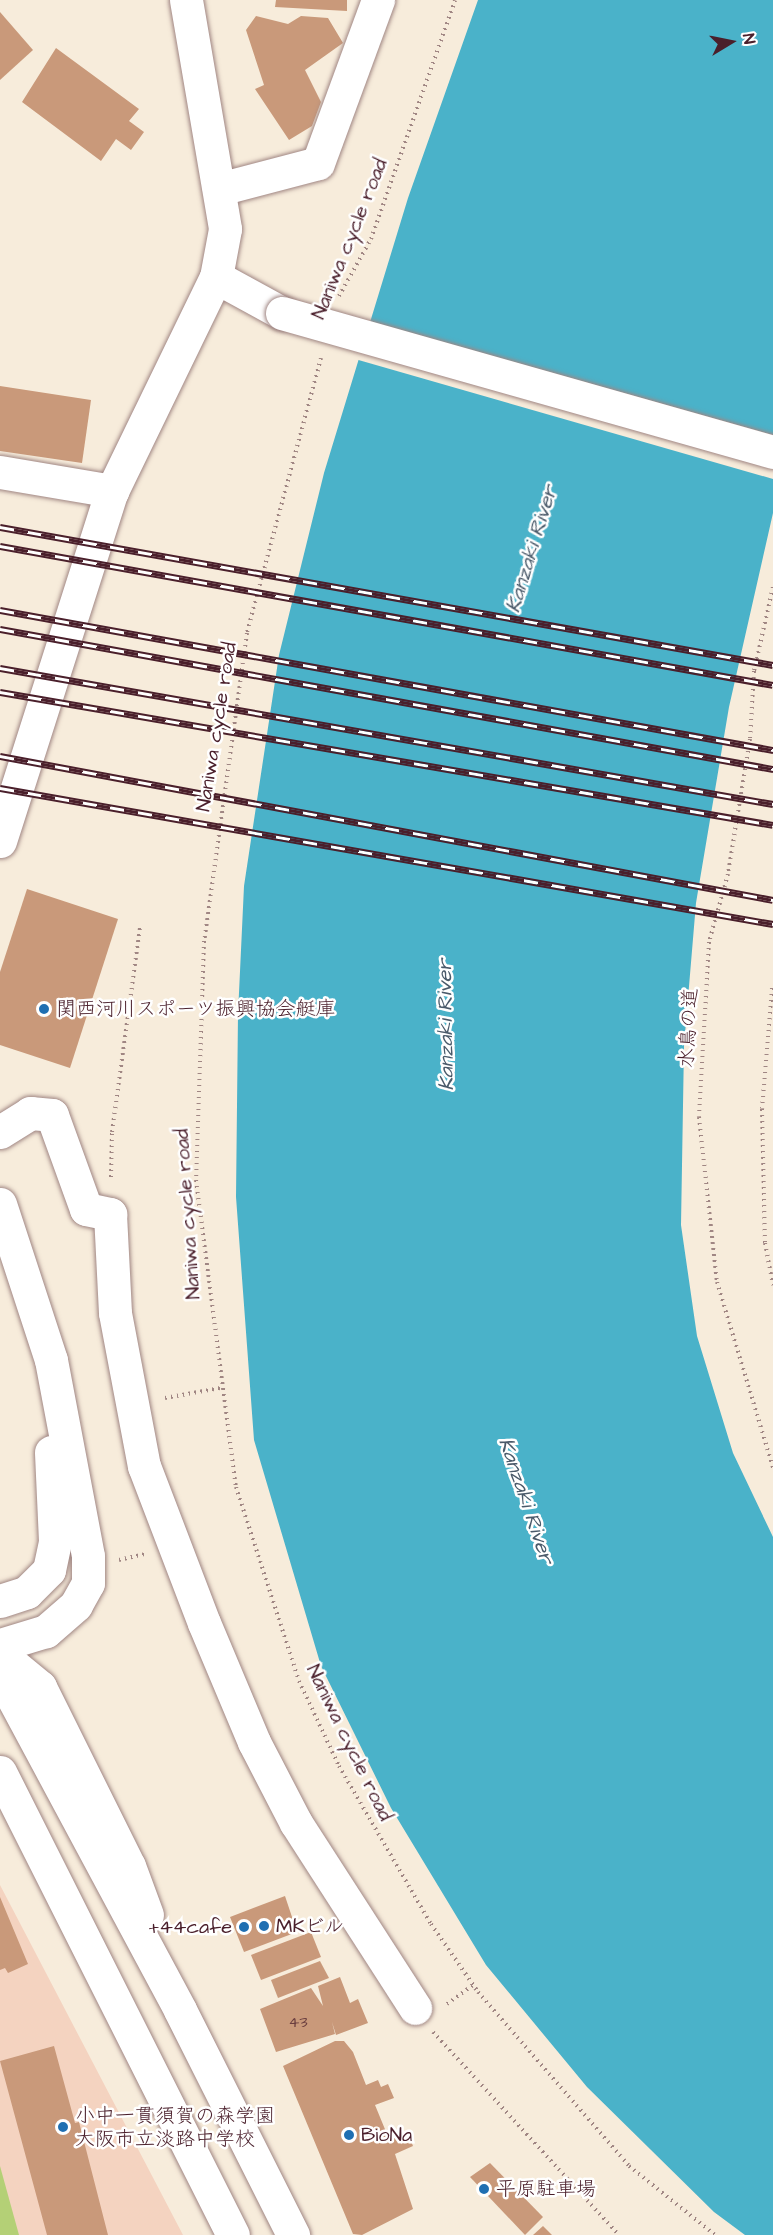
<!DOCTYPE html>
<html>
<head>
<meta charset="utf-8">
<style>
	body { margin:0 }
	#map { position:relative; width:773px; height:2235px; overflow:hidden; background:#f7ecdb; font-family:"Architects Daughter","Klee One",sans-serif }
	div>[style] { position:absolute }
	.built>* { inset:0; background:#f4d3c0 }
	.green>* { inset:0; background:#b4d076 }
	.water>* { inset:0; background:#4ab2c9 }
	.pier>* { inset:0; background:#f7ecdb }
	.building>* { inset:0; background:#c9997a }
	.path>* { height:4px; margin-top:-2px; transform-origin:0; background:repeating-linear-gradient(90deg,#a08683 0 1.5px,transparent 0 6px) }
	.roads { filter:drop-shadow(0 0 2px #a08683) drop-shadow(0 0 2px #a08683) }
	.minor>* { height:33px; margin:-16.5px; padding:0 16.5px; transform-origin:16.5px; border-radius:16.5px; background:#fff }
	.rail>* { height:7px; margin-top:-3.5px; transform-origin:0; background:repeating-linear-gradient(90deg,#fff 0 14px,#4a1f2b 0 28px); box-sizing:border-box; border-block:2px solid #4a1f2b }
	.bridges { filter:drop-shadow(0 0 2px #a08683) drop-shadow(0 0 2px #a08683) }
	.minor-bridge>* { height:33px; margin:-16.5px; padding:0 16.5px; transform-origin:16.5px; border-radius:16.5px; background:#fff }
	.dots>* { width:16px; height:16px; translate:-50% -50%; box-sizing:border-box; border:3px solid #fff; border-radius:50% }
	span { translate:-50% -50%; white-space:nowrap; text-align:center; line-height:1.15; -webkit-text-stroke:5px #fff; paint-order:stroke }
	.number-label { font-size:16px; color:#6a3e3f }
	.number-label span { -webkit-text-stroke-width:0 }
	.street-label { font-size:20px; color:#4a1f2b }
	.poi-label { font-size:20px; color:#4a1f2b }
	.left { translate:0 -50%; text-align:left }
	.right { translate:-100% -50%; text-align:right }
	.water-label { font-size:21px; color:#4a5a6a; font-style:italic }
	.north { position:absolute; left:701px; top:12px; width:60px; height:60px; -webkit-text-stroke:4px #fff; paint-order:stroke; rotate:80deg; font-size:16px; font-weight:700; line-height:24px; text-align:center; color:#4a1f2b }
	.north::after { content:''; display:block; margin:auto; width:21px; height:27px; background:#4a1f2b; clip-path:polygon(50% 0,100% 100%,50% 72%,0 100%) }
</style>
</head>
<body>
<div id="map">
	<div class="built">
		<i style="clip-path:polygon(0 1885px,58px 1996px,183px 2235px,0 2235px)"></i>
	</div>
	<div class="green">
		<i style="clip-path:polygon(0 2166px,19px 2235px,0 2235px)"></i>
	</div>
	<div class="water">
		<i style="clip-path:polygon(478px 0,773px 0,773px 513px,729px 707px,696px 903px,684px 1046px,681px 1225px,697px 1336px,733px 1453px,773px 1537px,773px 2235px,745px 2235px,714px 2212px,587px 2087px,486px 1965px,391px 1808px,321px 1666px,254px 1440px,236px 1197px,238px 1014px,244px 886px,279px 655px,324px 473px,408px 198px)"></i>
	</div>
	<div class="pier">
		<i style="clip-path:polygon(367px 321px,773px 435px,773px 479px,355px 359px)"></i>
	</div>
	<div class="building">
		<i style="clip-path:polygon(276px 0,347px 0,347px 11px,275px 7px)"></i>
		<i style="clip-path:polygon(0 12px,33px 50px,0 80px)"></i>
		<i style="clip-path:polygon(256px 16px,288px 24px,301px 16px,328px 18px,343px 43px,305px 70px,321px 102px,312px 126px,289px 140px,255px 89px,264px 85px,246px 30px)"></i>
		<i style="clip-path:polygon(56px 48px,139px 109px,129px 121px,144px 132px,131px 150px,116px 139px,101px 161px,22px 102px)"></i>
		<i style="clip-path:polygon(0 386px,91px 400px,82px 463px,0 451px)"></i>
		<i style="clip-path:polygon(27px 889px,118px 919px,70px 1068px,0 1045px,0 972px)"></i>
		<i style="clip-path:polygon(285px 1896px,297px 1932px,244px 1952px,230px 1917px)"></i>
		<i style="clip-path:polygon(0 1897px,28px 1964px,8px 1973px,5px 1968px,0 1970px)"></i>
		<i style="clip-path:polygon(311px 1932px,321px 1957px,261px 1980px,251px 1955px)"></i>
		<i style="clip-path:polygon(320px 1961px,329px 1978px,278px 1998px,271px 1980px)"></i>
		<i style="clip-path:polygon(340px 1977px,350px 2003px,358px 1999px,368px 2023px,336px 2035px,332px 2022px,335px 2034px,276px 2052px,260px 2009px,311px 1988px,323px 2006px,318px 1986px)"></i>
		<i style="clip-path:polygon(335px 2041px,344px 2041px,353px 2052px,366px 2085px,378px 2080px,381px 2087px,388px 2084px,394px 2098px,375px 2105px,389px 2139px,407px 2131px,413px 2146px,395px 2154px,413px 2209px,362px 2235px,353px 2234px,283px 2066px)"></i>
		<i style="clip-path:polygon(54px 2046px,75px 2123px,79px 2122px,108px 2235px,47px 2235px,0 2061px)"></i>
		<i style="clip-path:polygon(490px 2163px,543px 2217px,525px 2235px,470px 2177px)"></i>
		<i style="clip-path:polygon(543px 2226px,552px 2235px,533px 2235px)"></i>
	</div>
	<div class="path">
		<i style="left:339px;top:296px;width:65px;rotate:-60.7deg"></i>
		<i style="left:371px;top:239px;width:253px;rotate:-70.6deg"></i>
		<i style="left:321px;top:358px;width:285px;rotate:105.1deg"></i>
		<i style="left:247px;top:633px;width:311px;rotate:97.9deg"></i>
		<i style="left:204px;top:941px;width:239px;rotate:91.9deg"></i>
		<i style="left:196px;top:1180px;width:310px;rotate:82.6deg"></i>
		<i style="left:236px;top:1487px;width:204px;rotate:72deg"></i>
		<i style="left:299px;top:1681px;width:94px;rotate:64.8deg"></i>
		<i style="left:339px;top:1766px;width:183px;rotate:59.8deg"></i>
		<i style="left:431px;top:1924px;width:83px;rotate:55.3deg"></i>
		<i style="left:478px;top:1992px;width:230px;rotate:49deg"></i>
		<i style="left:629px;top:2166px;width:110px;rotate:38.7deg"></i>
		<i style="left:773px;top:587px;width:86px;rotate:102.7deg"></i>
		<i style="left:754px;top:671px;width:68px;rotate:93.4deg"></i>
		<i style="left:750px;top:739px;width:137px;rotate:99.3deg"></i>
		<i style="left:728px;top:874px;width:71px;rotate:105.6deg"></i>
		<i style="left:709px;top:942px;width:175px;rotate:93.3deg"></i>
		<i style="left:699px;top:1117px;width:166px;rotate:83.8deg"></i>
		<i style="left:717px;top:1282px;width:194px;rotate:73.2deg"></i>
		<i style="left:772px;top:988px;width:121px;rotate:94.7deg"></i>
		<i style="left:762px;top:1109px;width:134px;rotate:88.7deg"></i>
		<i style="left:765px;top:1243px;width:43px;rotate:79.2deg"></i>
		<i style="left:111px;top:1177px;width:45px;rotate:-88.7deg"></i>
		<i style="left:112px;top:1132px;width:207px;rotate:-82.2deg"></i>
		<i style="left:165px;top:1398px;width:56px;rotate:-10.3deg"></i>
		<i style="left:119px;top:1560px;width:26px;rotate:-13deg"></i>
		<i style="left:447px;top:2004px;width:32px;rotate:-36deg"></i>
		<i style="left:433px;top:2032px;width:275px;rotate:47.5deg"></i>
	</div>
	<div class="roads">
		<div class="minor">
			<i style="left:186px;top:0;width:232px;rotate:80.3deg"></i>
			<i style="left:225px;top:229px;width:49px;rotate:100.6deg"></i>
			<i style="left:219px;top:189px;width:102px;rotate:-14.7deg"></i>
			<i style="left:318px;top:163px;width:174px;rotate:-69.8deg"></i>
			<i style="left:0;top:472px;width:114px;rotate:9.6deg"></i>
			<i style="left:0;top:841px;width:367px;rotate:-72.3deg"></i>
			<i style="left:112px;top:491px;width:238px;rotate:-64.1deg"></i>
			<i style="left:216px;top:277px;width:75px;rotate:28.6deg"></i>
			<i style="left:0;top:1132px;width:36px;rotate:-32deg"></i>
			<i style="left:30px;top:1113px;width:22px;rotate:5deg"></i>
			<i style="left:52px;top:1115px;width:100px;rotate:70.1deg"></i>
			<i style="left:86px;top:1209px;width:25px;rotate:12deg"></i>
			<i style="left:110px;top:1214px;width:99px;rotate:87.1deg"></i>
			<i style="left:115px;top:1313px;width:156px;rotate:79.3deg"></i>
			<i style="left:144px;top:1466px;width:168px;rotate:69.1deg"></i>
			<i style="left:204px;top:1623px;width:129px;rotate:67.2deg"></i>
			<i style="left:254px;top:1742px;width:91px;rotate:62.6deg"></i>
			<i style="left:296px;top:1823px;width:220px;rotate:57.2deg"></i>
			<i style="left:0;top:1204px;width:164px;rotate:71.9deg"></i>
			<i style="left:51px;top:1360px;width:199px;rotate:79.3deg"></i>
			<i style="left:88px;top:1556px;width:27px;rotate:90deg"></i>
			<i style="left:88px;top:1583px;width:25px;rotate:119deg"></i>
			<i style="left:76px;top:1605px;width:40px;rotate:139deg"></i>
			<i style="left:46px;top:1631px;width:48px;rotate:163.1deg"></i>
			<i style="left:0;top:1601px;width:28px;rotate:-18deg"></i>
			<i style="left:27px;top:1592px;width:31px;rotate:-45deg"></i>
			<i style="left:49px;top:1570px;width:30px;rotate:-78deg"></i>
			<i style="left:55px;top:1541px;width:89px;rotate:-92.6deg"></i>
			<i style="left:0;top:1654px;width:52px;rotate:39.5deg"></i>
			<i style="left:40px;top:1687px;width:200px;rotate:63.6deg"></i>
			<i style="left:129px;top:1866px;width:52px;rotate:69.8deg"></i>
			<i style="left:0;top:1674px;width:381px;rotate:61.8deg"></i>
			<i style="left:180px;top:2010px;width:252px;rotate:63.3deg"></i>
			<i style="left:0;top:1772px;width:518px;rotate:63.29deg"></i>
		</div>
	</div>
	<div class="rail">
		<i style="left:0;top:527px;width:785px;rotate:10.12deg"></i>
		<i style="left:0;top:546px;width:785px;rotate:10.19deg"></i>
		<i style="left:0;top:610px;width:786px;rotate:10.27deg"></i>
		<i style="left:0;top:629px;width:786px;rotate:10.27deg"></i>
		<i style="left:0;top:668px;width:785px;rotate:9.98deg"></i>
		<i style="left:0;top:692px;width:784px;rotate:9.76deg"></i>
		<i style="left:0;top:756px;width:786px;rotate:10.55deg"></i>
		<i style="left:0;top:788px;width:785px;rotate:9.98deg"></i>
	</div>
	<div class="bridges">
		<div class="minor-bridge">
			<i style="left:282px;top:313px;width:510px;rotate:15.81deg"></i>
		</div>
	</div>
	<div class="dots">
		<i style="left:44px;top:1009px;background:#1f6fb2"></i>
		<i style="left:264px;top:1926px;background:#1f6fb2"></i>
		<i style="left:244px;top:1927px;background:#1f6fb2"></i>
		<i style="left:63px;top:2127px;background:#1f6fb2"></i>
		<i style="left:349px;top:2135px;background:#1f6fb2"></i>
		<i style="left:484px;top:2189px;background:#1f6fb2"></i>
	</div>
	<div class="number-label">
		<span style="left:298px;top:2022px">43</span>
	</div>
	<div class="street-label">
		<span style="left:350px;top:239px;rotate:-68deg">Naniwa cycle road</span>
		<span style="left:217px;top:727px;rotate:-81deg">Naniwa cycle road</span>
		<span style="left:689px;top:1028px;rotate:-87deg">水鳥の道</span>
		<span style="left:188px;top:1214px;rotate:-94deg">Naniwa cycle road</span>
		<span style="left:349px;top:1743px;rotate:64deg">Naniwa cycle road</span>
	</div>
	<div class="poi-label">
		<span class="left" style="left:56px;top:1009px">関西河川スポーツ振興協会艇庫</span>
		<span class="left" style="left:276px;top:1926px">MKビル</span>
		<span class="right" style="left:232px;top:1927px">+44cafe</span>
		<span class="left" style="left:75px;top:2128px">小中一貫須賀の森学園<br>大阪市立淡路中学校</span>
		<span class="left" style="left:361px;top:2135px">BioNa</span>
		<span class="left" style="left:496px;top:2189px">平原駐車場</span>
	</div>
	<div class="water-label">
		<span style="left:532px;top:549px;rotate:-73deg">Kanzaki River</span>
		<span style="left:446px;top:1025px;rotate:-91deg">Kanzaki River</span>
		<span style="left:526px;top:1501px;rotate:71deg">Kanzaki River</span>
	</div>
	<div class="north">N</div>
</div>
</body>
</html>
